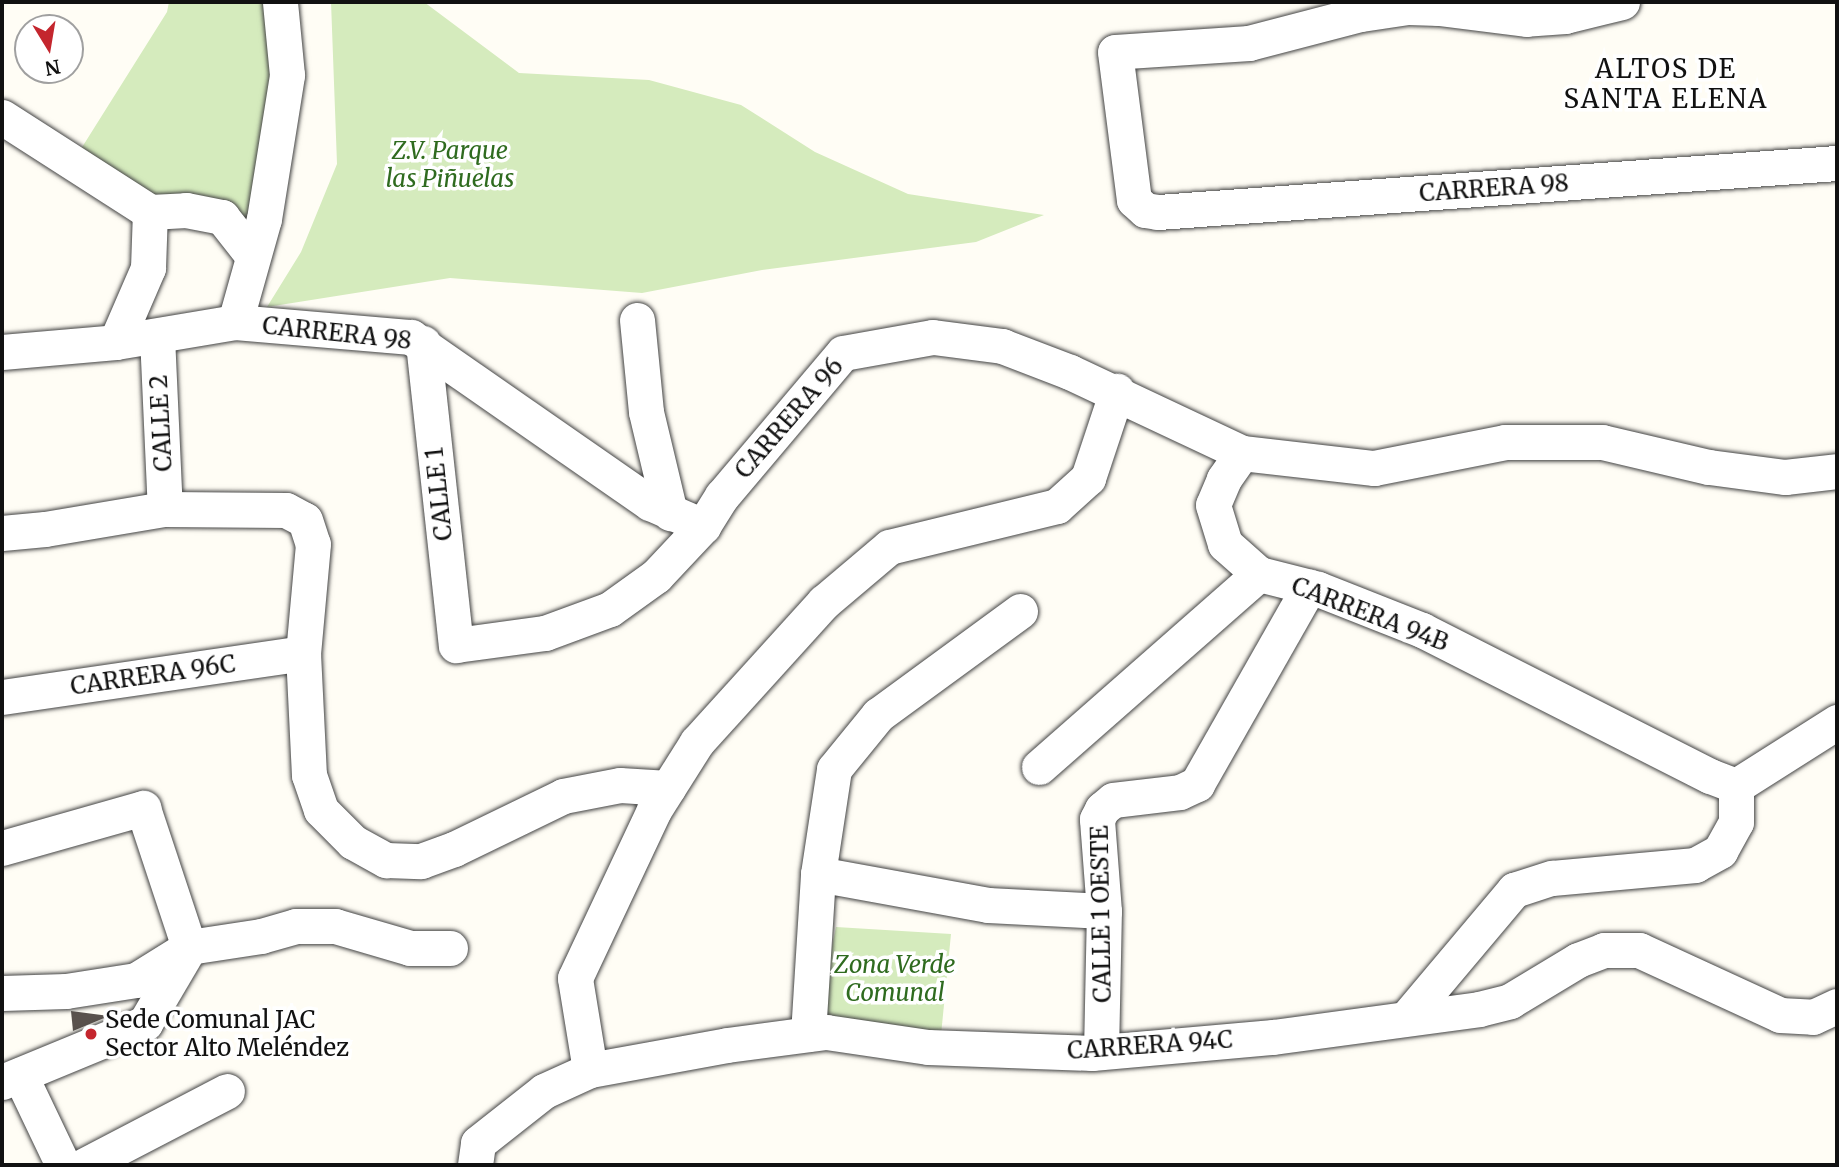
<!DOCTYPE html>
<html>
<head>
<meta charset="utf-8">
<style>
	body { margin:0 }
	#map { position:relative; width:1839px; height:1167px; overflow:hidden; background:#fffdf5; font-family:Merriweather,serif }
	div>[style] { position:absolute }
	.green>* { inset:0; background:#d5ebbd }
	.building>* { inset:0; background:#5a524d }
	.roads { filter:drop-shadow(0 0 2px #444) drop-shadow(0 0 2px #444) }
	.minor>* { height:35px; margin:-17.5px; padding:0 17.5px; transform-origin:17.5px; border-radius:17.5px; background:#fff }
	.dots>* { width:19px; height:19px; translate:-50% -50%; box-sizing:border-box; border:4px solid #fff; border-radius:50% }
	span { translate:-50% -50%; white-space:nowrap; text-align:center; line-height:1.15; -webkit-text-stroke:7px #fff; paint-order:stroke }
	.park-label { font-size:24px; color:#2f6b1f; font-style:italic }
	.street-label { font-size:24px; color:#111 }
	.poi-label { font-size:24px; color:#111 }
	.left { translate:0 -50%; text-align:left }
	.neighbourhood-label { font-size:26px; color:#111; letter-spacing:2px }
	.frame { position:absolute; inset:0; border:4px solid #111; pointer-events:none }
	.north { position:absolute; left:14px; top:14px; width:70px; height:70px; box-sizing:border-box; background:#fff; border:2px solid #a0a0a0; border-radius:50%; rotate:169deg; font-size:19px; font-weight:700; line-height:28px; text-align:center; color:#111 }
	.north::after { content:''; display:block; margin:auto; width:24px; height:32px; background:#c4262e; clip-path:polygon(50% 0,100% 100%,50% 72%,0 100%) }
</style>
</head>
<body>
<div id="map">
	<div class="green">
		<i style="clip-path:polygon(169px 2px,276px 2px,284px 75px,250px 250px,224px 216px,150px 209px,74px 160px,167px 12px)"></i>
		<i style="clip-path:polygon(331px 2px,424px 2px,519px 73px,649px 80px,741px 105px,815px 152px,908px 194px,1044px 215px,976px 242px,762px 270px,642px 293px,450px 278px,267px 307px,301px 252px,337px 164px)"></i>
		<i style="clip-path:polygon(836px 927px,951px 934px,941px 1035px,818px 1014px)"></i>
	</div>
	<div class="building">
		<i style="clip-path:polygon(71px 1011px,109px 1016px,73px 1031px)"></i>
	</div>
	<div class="roads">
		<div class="minor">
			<i style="left:1622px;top:2px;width:59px;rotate:166.2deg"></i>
			<i style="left:1565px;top:16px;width:39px;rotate:176deg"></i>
			<i style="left:1526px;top:19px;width:88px;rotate:-172.8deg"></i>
			<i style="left:1439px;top:8px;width:31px;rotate:-178deg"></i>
			<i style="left:1408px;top:7px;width:49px;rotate:171.7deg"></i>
			<i style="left:1360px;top:14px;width:115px;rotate:165.4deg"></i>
			<i style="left:1249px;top:43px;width:134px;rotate:176.2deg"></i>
			<i style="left:1115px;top:52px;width:149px;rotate:82.7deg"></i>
			<i style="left:1134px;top:200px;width:15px;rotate:42deg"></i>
			<i style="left:1145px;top:210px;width:13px;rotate:9deg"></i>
			<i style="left:1158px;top:212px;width:681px;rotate:-4.13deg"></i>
			<i style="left:2px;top:117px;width:176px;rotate:32.7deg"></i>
			<i style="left:150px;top:212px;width:36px;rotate:-3deg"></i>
			<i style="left:186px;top:210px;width:37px;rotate:11deg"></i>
			<i style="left:222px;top:217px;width:48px;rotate:51.7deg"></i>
			<i style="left:637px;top:320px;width:92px;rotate:84.4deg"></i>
			<i style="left:646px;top:412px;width:104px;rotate:76.6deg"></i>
			<i style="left:235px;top:322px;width:107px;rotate:-74.3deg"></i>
			<i style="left:264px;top:219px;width:146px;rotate:-80.9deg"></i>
			<i style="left:287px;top:75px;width:73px;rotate:-95.5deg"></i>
			<i style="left:157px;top:336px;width:173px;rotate:87.4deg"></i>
			<i style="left:116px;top:342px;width:81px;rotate:-66.6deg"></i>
			<i style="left:148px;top:268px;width:56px;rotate:-88deg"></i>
			<i style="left:423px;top:343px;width:304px;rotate:83.8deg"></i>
			<i style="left:456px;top:645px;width:90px;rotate:-7.7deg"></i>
			<i style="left:545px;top:633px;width:69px;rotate:-20.3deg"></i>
			<i style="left:610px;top:609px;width:57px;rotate:-35.7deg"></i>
			<i style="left:656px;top:576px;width:69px;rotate:-46.8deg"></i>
			<i style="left:703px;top:526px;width:36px;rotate:-58deg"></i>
			<i style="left:722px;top:496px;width:187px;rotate:-49.8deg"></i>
			<i style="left:843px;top:353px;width:91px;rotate:-10.1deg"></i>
			<i style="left:933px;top:337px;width:70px;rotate:7.4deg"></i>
			<i style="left:1002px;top:346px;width:73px;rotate:20.9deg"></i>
			<i style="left:1070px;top:372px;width:190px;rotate:25.2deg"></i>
			<i style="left:1242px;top:453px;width:133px;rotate:6.5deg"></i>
			<i style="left:1374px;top:468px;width:134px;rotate:-11.2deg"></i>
			<i style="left:1505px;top:442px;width:97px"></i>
			<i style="left:1602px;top:442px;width:110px;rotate:13.2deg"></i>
			<i style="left:1709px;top:467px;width:77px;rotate:7.5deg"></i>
			<i style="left:1785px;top:477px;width:52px;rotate:-6.6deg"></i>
			<i style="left:2px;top:352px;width:114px;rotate:-5deg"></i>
			<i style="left:116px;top:342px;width:121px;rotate:-9.5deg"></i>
			<i style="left:235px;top:322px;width:177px;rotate:4.9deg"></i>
			<i style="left:411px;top:337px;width:291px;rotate:34.8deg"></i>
			<i style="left:650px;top:503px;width:58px;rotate:23.5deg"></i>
			<i style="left:1242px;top:453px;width:32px;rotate:125deg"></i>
			<i style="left:1224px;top:479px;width:28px;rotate:113deg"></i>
			<i style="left:1213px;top:505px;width:41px;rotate:72.9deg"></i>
			<i style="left:1225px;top:544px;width:45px;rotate:41.4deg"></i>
			<i style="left:1259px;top:574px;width:61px;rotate:14.3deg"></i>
			<i style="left:1318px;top:589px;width:112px;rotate:21.5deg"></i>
			<i style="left:1422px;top:630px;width:323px;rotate:26.9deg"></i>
			<i style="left:1710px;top:776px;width:28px;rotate:21deg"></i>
			<i style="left:2px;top:533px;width:43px;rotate:-5.3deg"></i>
			<i style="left:45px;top:529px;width:122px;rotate:-9.5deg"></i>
			<i style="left:165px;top:509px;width:121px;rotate:0.5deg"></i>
			<i style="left:286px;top:510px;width:21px;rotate:28deg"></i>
			<i style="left:305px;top:520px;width:25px;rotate:72deg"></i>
			<i style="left:313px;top:544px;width:109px;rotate:95.2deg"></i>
			<i style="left:303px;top:653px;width:122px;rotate:87.2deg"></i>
			<i style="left:309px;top:775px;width:37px;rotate:71deg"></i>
			<i style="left:321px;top:810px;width:45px;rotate:45deg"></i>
			<i style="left:353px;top:842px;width:38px;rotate:29deg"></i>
			<i style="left:386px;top:860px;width:35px;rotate:2deg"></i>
			<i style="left:421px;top:861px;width:35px;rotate:-20deg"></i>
			<i style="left:454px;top:849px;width:121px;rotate:-25.9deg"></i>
			<i style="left:563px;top:796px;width:58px;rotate:-10.9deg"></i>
			<i style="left:620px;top:785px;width:48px;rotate:3.6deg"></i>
			<i style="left:2px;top:697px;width:304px;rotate:-8.3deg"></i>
			<i style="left:1039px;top:767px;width:293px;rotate:-41.3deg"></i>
			<i style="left:1736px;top:786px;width:120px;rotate:-32.4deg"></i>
			<i style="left:2px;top:848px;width:147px;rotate:-15.8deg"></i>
			<i style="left:143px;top:808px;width:146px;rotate:71.7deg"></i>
			<i style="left:818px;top:874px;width:173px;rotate:10.3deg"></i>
			<i style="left:988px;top:905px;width:116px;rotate:3deg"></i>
			<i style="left:2px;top:993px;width:64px;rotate:-1.8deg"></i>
			<i style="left:66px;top:991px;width:71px;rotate:-8.9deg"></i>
			<i style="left:136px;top:980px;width:62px;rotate:-31.9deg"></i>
			<i style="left:189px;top:947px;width:73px;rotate:-8.7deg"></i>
			<i style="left:261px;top:936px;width:36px;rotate:-16deg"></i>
			<i style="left:296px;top:926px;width:39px"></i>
			<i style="left:335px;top:926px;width:78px;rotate:16.3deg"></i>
			<i style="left:410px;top:948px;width:40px"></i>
			<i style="left:1408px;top:1016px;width:165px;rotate:-49.9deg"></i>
			<i style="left:1514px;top:890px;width:40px;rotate:-18deg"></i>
			<i style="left:1552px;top:878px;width:144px;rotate:-5.2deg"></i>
			<i style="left:1695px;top:865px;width:29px;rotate:-29deg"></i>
			<i style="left:1720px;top:851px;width:33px;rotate:-61deg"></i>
			<i style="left:1736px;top:822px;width:36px;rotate:-90deg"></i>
			<i style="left:808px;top:1034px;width:160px;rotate:-86.4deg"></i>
			<i style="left:818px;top:874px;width:106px;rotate:-81.3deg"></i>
			<i style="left:834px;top:769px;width:70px;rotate:-50.8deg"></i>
			<i style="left:878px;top:715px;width:176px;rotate:-36.2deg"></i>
			<i style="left:1101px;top:1052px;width:141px;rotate:-88.8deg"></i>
			<i style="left:1104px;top:911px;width:92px;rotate:-94.4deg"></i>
			<i style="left:1097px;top:819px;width:11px;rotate:-63deg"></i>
			<i style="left:1102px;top:809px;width:14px;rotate:-39deg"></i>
			<i style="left:1113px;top:800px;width:67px;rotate:-6.8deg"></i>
			<i style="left:1180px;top:792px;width:19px;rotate:-25deg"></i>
			<i style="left:1197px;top:784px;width:227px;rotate:-60.4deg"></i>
			<i style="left:590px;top:1070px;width:93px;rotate:-99.3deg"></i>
			<i style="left:575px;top:978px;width:186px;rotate:-64.8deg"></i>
			<i style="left:654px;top:810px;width:80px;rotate:-57.7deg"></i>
			<i style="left:697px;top:742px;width:189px;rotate:-47.8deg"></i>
			<i style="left:824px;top:602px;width:85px;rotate:-40.2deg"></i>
			<i style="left:889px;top:547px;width:173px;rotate:-13.7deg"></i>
			<i style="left:1057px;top:506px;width:42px;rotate:-42.1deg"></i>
			<i style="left:1088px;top:478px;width:92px;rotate:-71.6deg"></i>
			<i style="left:20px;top:1075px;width:100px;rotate:64.5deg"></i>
			<i style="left:2px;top:1082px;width:155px;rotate:-22.4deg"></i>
			<i style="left:145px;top:1023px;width:85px;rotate:-59.5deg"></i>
			<i style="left:85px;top:1165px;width:160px;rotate:-27.5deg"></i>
			<i style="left:475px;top:1165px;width:22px;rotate:-82deg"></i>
			<i style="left:478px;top:1143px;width:84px;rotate:-38.2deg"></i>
			<i style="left:544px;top:1091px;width:51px;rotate:-24.5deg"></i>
			<i style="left:590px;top:1070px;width:139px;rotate:-10.3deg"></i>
			<i style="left:727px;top:1045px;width:100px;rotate:-7.5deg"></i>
			<i style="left:826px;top:1032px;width:103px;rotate:8.4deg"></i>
			<i style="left:928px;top:1047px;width:164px;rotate:2.1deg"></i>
			<i style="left:1092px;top:1053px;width:182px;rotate:-5.1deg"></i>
			<i style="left:1273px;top:1037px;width:208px;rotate:-7.7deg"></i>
			<i style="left:1479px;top:1009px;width:32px;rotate:-14deg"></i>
			<i style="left:1510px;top:1001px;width:79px;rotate:-31.1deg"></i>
			<i style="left:1578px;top:960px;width:28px;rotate:-21deg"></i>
			<i style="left:1604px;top:950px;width:35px"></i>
			<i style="left:1639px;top:950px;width:155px;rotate:24.7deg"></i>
			<i style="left:1780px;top:1015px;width:33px;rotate:3deg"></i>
			<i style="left:1813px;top:1017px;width:26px;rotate:-25deg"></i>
		</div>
	</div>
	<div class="dots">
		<i style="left:91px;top:1034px;background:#c4262e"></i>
	</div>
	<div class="park-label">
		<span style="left:450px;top:165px">Z.V. Parque<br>las Piñuelas</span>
		<span style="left:895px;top:979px">Zona Verde<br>Comunal</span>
	</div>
	<div class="street-label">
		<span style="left:1494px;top:188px;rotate:-4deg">CARRERA 98</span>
		<span style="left:337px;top:333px;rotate:6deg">CARRERA 98</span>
		<span style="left:789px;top:418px;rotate:-49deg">CARRERA 96</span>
		<span style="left:161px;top:423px;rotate:-93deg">CALLE 2</span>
		<span style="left:439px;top:494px;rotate:-96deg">CALLE 1</span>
		<span style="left:1370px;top:614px;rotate:21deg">CARRERA 94B</span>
		<span style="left:153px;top:675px;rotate:-8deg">CARRERA 96C</span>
		<span style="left:1101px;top:914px;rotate:-91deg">CALLE 1 OESTE</span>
		<span style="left:1150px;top:1045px;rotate:-4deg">CARRERA 94C</span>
	</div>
	<div class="poi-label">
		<span class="left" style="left:105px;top:1034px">Sede Comunal JAC<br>Sector Alto Meléndez</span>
	</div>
	<div class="neighbourhood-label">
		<span style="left:1666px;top:84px">ALTOS DE<br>SANTA ELENA</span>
	</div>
	<div class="frame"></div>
	<div class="north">N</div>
</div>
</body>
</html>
